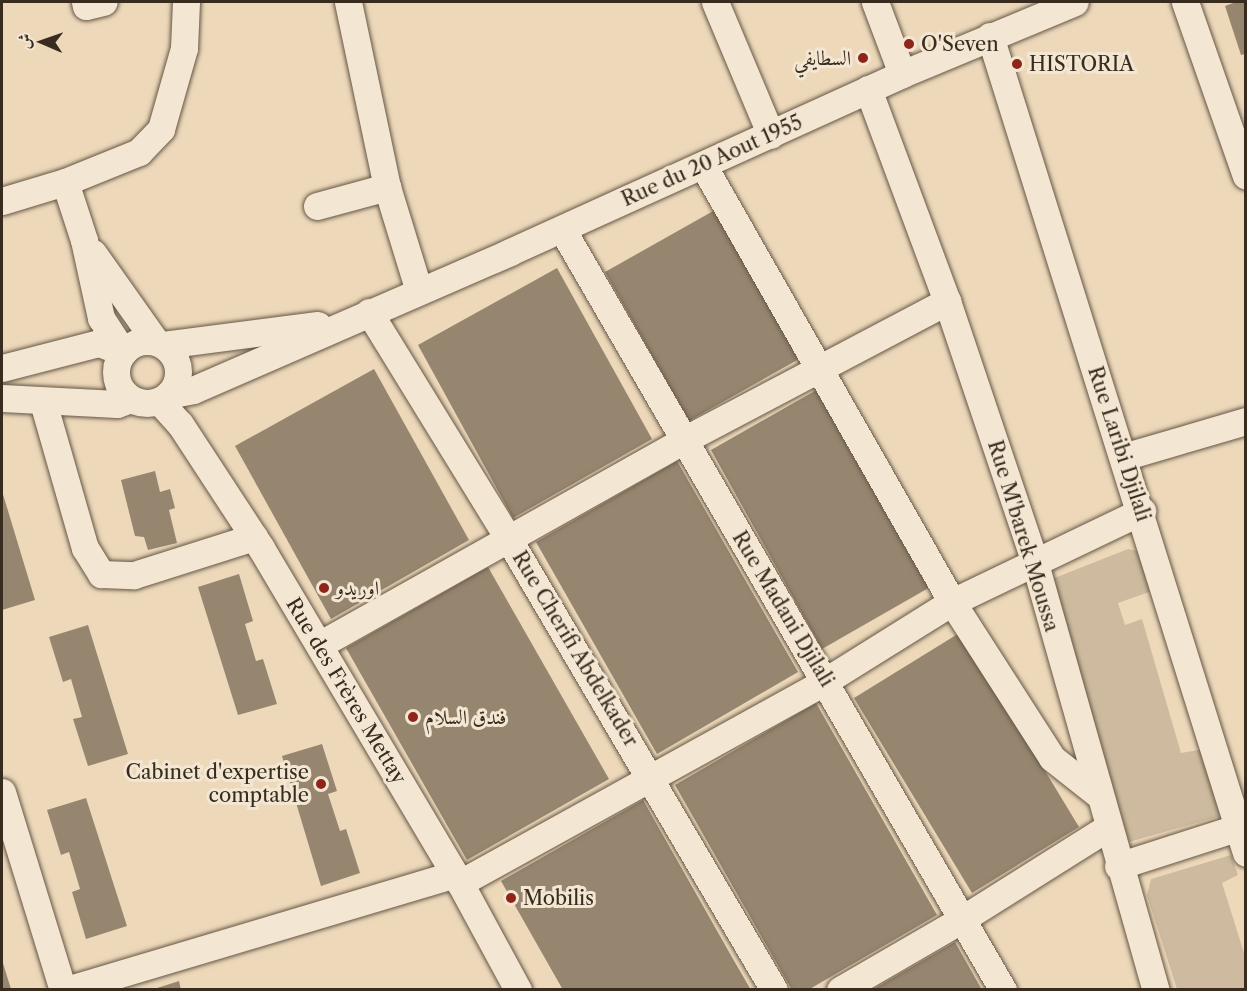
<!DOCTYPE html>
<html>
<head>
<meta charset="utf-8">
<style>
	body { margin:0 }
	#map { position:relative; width:1247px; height:991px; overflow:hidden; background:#edd8ba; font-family:"Libre Caslon Text",Amiri,serif }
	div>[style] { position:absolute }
	.green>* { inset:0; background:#cebb9f }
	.building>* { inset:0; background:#96856f }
	.roads { filter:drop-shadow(0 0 2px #655745) drop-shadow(0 0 2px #655745) }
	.minor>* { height:27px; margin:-13.5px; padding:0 13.5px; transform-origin:13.5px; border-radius:13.5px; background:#f3e6d2 }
	.minor>.ring { margin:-13.5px; padding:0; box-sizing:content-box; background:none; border:27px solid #f3e6d2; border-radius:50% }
	.dots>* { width:16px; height:16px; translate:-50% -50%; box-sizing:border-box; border:3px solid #f3e6d2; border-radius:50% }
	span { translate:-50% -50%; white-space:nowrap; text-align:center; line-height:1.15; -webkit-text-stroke:6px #f3e6d2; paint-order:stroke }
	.poi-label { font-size:20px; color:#382c1e }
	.left { translate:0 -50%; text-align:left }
	.right { translate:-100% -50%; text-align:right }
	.street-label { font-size:20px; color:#382c1e }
	.frame { position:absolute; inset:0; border:3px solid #382c1e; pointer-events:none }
	.north { position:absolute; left:12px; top:12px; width:60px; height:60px; -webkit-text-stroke:4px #f3e6d2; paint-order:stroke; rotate:272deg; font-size:16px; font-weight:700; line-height:24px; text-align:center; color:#382c1e }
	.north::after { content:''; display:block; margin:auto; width:21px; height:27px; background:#382c1e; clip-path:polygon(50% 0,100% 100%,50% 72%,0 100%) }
</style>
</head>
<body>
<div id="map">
	<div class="green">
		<i style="clip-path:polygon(1128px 549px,1137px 551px,1152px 591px,1118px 603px,1125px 625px,1142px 619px,1181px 753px,1204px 749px,1221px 816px,1129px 842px,1052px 579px)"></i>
		<i style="clip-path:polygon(1231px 855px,1238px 875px,1222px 883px,1245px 956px,1245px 989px,1177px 989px,1147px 895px,1151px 879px)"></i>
	</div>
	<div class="building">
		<i style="clip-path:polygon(1236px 2px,1245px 2px,1245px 54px,1241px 55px,1225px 6px)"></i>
		<i style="clip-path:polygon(715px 210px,799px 359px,689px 421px,605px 272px)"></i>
		<i style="clip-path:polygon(557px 268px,652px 439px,513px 518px,418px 345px)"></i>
		<i style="clip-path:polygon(374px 369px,469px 540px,331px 619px,235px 446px)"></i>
		<i style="clip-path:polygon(820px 388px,932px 586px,822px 649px,711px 450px)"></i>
		<i style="clip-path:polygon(677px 461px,798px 672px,657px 754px,536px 542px)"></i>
		<i style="clip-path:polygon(155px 471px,160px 492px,170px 489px,175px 508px,169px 510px,177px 543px,148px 550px,144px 537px,135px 536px,121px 480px)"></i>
		<i style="clip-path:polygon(2px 491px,35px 600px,2px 610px)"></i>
		<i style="clip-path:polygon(488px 567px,609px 779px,467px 860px,346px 648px)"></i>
		<i style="clip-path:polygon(239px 574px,253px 621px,245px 624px,256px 661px,263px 659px,277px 704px,238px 715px,198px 587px)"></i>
		<i style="clip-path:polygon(88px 625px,128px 754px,88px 766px,73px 719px,82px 717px,71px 679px,63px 682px,49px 637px)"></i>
		<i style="clip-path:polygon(961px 632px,1079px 827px,972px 893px,854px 698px)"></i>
		<i style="clip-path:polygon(816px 703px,937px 915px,808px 990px,792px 990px,675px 785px)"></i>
		<i style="clip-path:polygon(322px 744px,337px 791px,328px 794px,340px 831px,346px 829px,360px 873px,321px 886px,282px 756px)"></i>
		<i style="clip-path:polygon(86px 798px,127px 926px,86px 939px,72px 892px,80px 889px,69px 852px,61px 855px,47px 810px)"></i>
		<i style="clip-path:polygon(643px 800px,733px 959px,751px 990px,563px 990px,501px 881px)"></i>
		<i style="clip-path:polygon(955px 942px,982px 990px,872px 990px,884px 983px)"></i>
		<i style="clip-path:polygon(2px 960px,11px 989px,8px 990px,2px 990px)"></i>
		<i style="clip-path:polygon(179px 981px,181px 990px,154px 990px,154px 989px)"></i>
	</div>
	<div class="roads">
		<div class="minor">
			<i style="left:85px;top:2px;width:4px;rotate:76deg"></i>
			<i style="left:86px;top:6px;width:18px;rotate:-13deg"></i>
			<i style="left:348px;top:2px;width:189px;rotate:78.1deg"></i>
			<i style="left:387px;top:187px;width:109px;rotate:72.9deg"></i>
			<i style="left:715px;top:2px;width:144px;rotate:67.2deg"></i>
			<i style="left:875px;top:2px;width:77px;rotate:69.4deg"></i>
			<i style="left:1185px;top:2px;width:184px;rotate:70.7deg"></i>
			<i style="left:990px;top:36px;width:856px;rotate:72.6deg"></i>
			<i style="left:868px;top:89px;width:226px;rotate:69.6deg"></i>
			<i style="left:947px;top:301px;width:273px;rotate:71.4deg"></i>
			<i style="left:1034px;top:560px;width:447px;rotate:74.2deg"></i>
			<i style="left:703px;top:165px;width:503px;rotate:60.33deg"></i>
			<i style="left:952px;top:602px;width:185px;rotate:57.3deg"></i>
			<i style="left:1052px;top:758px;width:60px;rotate:38.2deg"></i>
			<i style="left:65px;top:182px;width:61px;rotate:71.9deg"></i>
			<i style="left:84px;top:240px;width:80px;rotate:77.7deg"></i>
			<i style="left:101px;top:318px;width:40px;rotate:57.1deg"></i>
			<i style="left:2px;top:201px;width:66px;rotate:-16.8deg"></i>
			<i style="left:65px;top:182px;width:80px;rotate:-22.1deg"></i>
			<i style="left:139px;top:152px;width:32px;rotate:-46deg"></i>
			<i style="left:161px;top:129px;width:84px;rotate:-74.1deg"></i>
			<i style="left:184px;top:48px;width:46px;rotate:-87.5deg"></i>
			<i style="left:317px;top:206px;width:73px;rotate:-15.2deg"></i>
			<i style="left:562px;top:229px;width:880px;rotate:59.91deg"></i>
			<i style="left:93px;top:253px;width:109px;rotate:54.7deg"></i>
			<i style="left:369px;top:312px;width:265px;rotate:58.4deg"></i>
			<i style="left:508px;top:538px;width:524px;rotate:59.52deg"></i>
			<i class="ring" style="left:116px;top:341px;width:35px;height:35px"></i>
			<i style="left:163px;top:345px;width:156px;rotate:-7.4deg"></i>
			<i style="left:2px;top:368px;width:100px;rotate:-14.5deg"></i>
			<i style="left:99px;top:343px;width:26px;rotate:21deg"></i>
			<i style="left:168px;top:395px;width:25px;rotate:-11deg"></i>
			<i style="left:193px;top:390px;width:346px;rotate:-23.5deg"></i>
			<i style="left:510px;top:252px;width:431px;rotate:-24.4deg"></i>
			<i style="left:902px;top:74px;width:187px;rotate:-22.6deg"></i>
			<i style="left:2px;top:398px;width:115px;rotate:3deg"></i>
			<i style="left:117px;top:404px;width:15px;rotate:-20deg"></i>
			<i style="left:159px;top:401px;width:31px;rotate:48deg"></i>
			<i style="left:180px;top:424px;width:148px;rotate:56.8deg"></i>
			<i style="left:261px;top:548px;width:390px;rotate:59.3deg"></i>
			<i style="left:460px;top:883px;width:122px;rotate:61.5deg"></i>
			<i style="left:43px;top:402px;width:152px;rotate:74deg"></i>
			<i style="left:85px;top:548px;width:31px;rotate:58deg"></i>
			<i style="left:101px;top:574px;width:33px;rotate:2deg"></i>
			<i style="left:134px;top:575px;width:126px;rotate:-17.6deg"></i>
			<i style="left:1123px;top:457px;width:128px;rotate:-16.3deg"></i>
			<i style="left:319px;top:645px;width:416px;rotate:-29.3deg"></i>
			<i style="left:682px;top:441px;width:300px;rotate:-27.8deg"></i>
			<i style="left:2px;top:792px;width:207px;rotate:72.9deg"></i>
			<i style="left:1118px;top:866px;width:134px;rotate:-17.8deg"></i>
			<i style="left:460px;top:883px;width:419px;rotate:-28.9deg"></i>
			<i style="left:827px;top:680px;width:147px;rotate:-32deg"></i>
			<i style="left:952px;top:602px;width:211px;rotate:-25.6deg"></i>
			<i style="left:66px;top:990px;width:405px;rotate:-16.6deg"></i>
			<i style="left:840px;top:990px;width:143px;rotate:-30.1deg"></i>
			<i style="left:964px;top:918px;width:169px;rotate:-32.2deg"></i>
		</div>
	</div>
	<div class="dots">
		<i style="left:909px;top:44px;background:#8f2418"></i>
		<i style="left:863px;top:58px;background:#8f2418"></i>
		<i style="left:1017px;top:64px;background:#8f2418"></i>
		<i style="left:324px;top:588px;background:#8f2418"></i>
		<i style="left:413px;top:717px;background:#8f2418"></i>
		<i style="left:321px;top:784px;background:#8f2418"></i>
		<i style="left:511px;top:898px;background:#8f2418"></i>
	</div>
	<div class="poi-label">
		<span class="left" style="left:921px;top:44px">O'Seven</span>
		<span class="right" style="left:851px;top:58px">السطايفي</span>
		<span class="left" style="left:1029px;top:64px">HISTORIA</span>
		<span class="left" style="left:336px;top:588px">اوريدو</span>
		<span class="left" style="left:425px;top:717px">فندق السلام</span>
		<span class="right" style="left:309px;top:784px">Cabinet d'expertise<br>comptable</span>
		<span class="left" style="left:523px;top:898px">Mobilis</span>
	</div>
	<div class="street-label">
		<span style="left:712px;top:161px;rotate:-24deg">Rue du 20 Aout 1955</span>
		<span style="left:1119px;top:444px;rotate:72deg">Rue Laribi Djilali</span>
		<span style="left:1023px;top:536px;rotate:73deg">Rue M'barek Moussa</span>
		<span style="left:783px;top:609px;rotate:59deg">Rue Madani Djilali</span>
		<span style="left:575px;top:649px;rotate:59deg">Rue Cherifi Abdelkader</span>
		<span style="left:346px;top:691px;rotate:59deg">Rue des Frères Mettay</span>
	</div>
	<div class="frame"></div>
	<div class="north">ش</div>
</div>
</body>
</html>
